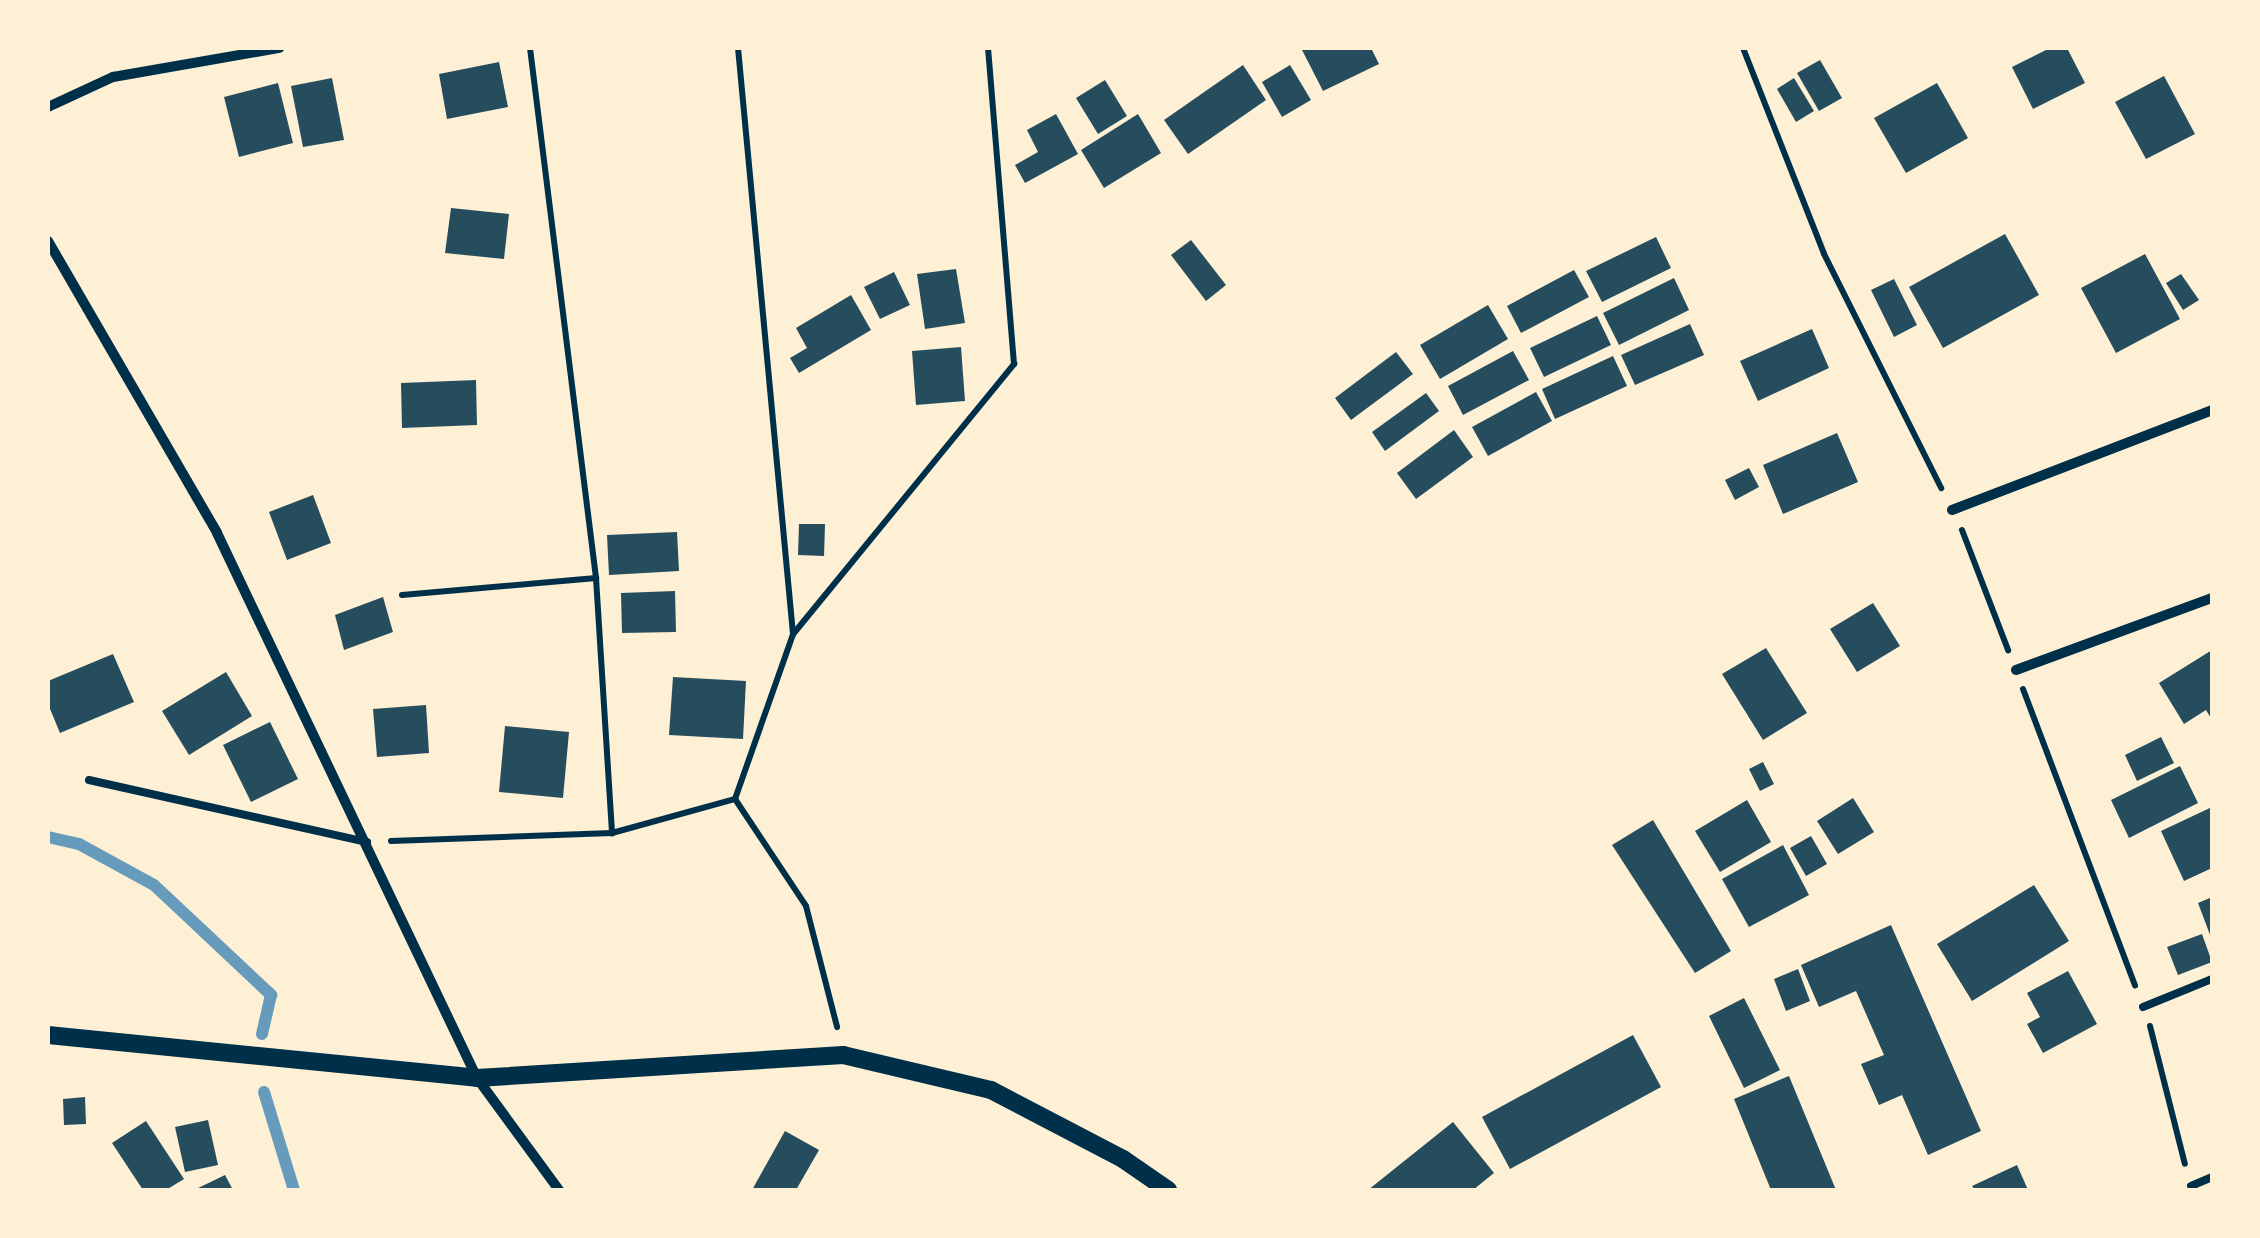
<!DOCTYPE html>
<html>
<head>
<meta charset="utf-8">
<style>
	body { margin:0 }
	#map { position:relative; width:2260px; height:1238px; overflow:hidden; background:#fdf0d5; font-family:"Varela Round",sans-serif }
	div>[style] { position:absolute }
	.stream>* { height:12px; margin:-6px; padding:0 6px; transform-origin:6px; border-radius:6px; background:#669bbc }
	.building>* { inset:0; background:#264d5e }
	.path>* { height:6px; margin:-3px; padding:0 3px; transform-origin:3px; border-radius:3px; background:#003049 }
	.service>* { height:8px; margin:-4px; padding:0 4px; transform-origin:4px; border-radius:4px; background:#003049 }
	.minor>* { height:10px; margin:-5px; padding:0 5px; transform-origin:5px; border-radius:5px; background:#003049 }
	.tertiary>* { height:18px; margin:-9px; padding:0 9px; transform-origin:9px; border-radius:9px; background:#003049 }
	span { translate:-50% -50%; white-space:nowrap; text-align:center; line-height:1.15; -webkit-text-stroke:8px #fdf0d5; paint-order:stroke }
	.frame { position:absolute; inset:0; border:50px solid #fdf0d5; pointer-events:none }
</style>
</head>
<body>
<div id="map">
	<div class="stream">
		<i style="left:48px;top:837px;width:32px;rotate:13deg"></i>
		<i style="left:79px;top:844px;width:85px;rotate:28.7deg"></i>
		<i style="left:154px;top:885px;width:161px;rotate:43.2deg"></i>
		<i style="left:271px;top:995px;width:40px;rotate:103deg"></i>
		<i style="left:264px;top:1092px;width:102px;rotate:73deg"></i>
	</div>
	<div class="building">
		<i style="clip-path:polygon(1301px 48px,1371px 48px,1379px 64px,1323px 91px)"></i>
		<i style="clip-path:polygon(2050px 48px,2067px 48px,2085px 83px,2033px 109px,2012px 67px)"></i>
		<i style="clip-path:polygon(1820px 60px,1842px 98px,1819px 111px,1797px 73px)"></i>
		<i style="clip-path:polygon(499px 62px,508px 107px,447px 119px,439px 74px)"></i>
		<i style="clip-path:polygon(1243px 65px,1266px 100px,1188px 154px,1164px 120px)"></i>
		<i style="clip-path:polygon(1290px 65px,1311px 100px,1282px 117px,1262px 82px)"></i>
		<i style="clip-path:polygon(2164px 76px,2195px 134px,2146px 159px,2115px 102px)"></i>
		<i style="clip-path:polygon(332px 78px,344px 140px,303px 147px,291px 86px)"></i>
		<i style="clip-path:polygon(1794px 78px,1814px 111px,1796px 122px,1777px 89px)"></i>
		<i style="clip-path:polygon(1105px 80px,1127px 116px,1098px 134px,1076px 98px)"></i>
		<i style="clip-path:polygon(278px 83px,293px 143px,239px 157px,224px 97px)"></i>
		<i style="clip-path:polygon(1937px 83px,1968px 138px,1906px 173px,1874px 118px)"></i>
		<i style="clip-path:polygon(1056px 114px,1078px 154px,1025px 183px,1015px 165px,1038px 152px,1027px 130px)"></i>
		<i style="clip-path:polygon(1138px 114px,1161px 153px,1104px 188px,1081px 150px)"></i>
		<i style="clip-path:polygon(451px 208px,509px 214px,504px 259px,445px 253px)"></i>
		<i style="clip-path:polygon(2005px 234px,2039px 295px,1943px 348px,1909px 287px)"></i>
		<i style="clip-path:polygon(1656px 237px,1671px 268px,1602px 302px,1586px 271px)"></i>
		<i style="clip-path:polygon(1191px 240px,1226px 285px,1206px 301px,1171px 255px)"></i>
		<i style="clip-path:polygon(2145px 254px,2180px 319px,2116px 353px,2081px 288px)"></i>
		<i style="clip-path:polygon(956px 269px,965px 323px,925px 329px,917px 274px)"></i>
		<i style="clip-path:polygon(1574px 270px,1589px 297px,1521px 333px,1507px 306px)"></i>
		<i style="clip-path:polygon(894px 272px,910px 305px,880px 319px,864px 287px)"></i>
		<i style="clip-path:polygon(2181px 274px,2199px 300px,2183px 310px,2166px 283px)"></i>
		<i style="clip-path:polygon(1674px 278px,1689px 310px,1619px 345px,1603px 313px)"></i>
		<i style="clip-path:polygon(1894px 279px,1917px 325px,1894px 337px,1871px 290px)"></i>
		<i style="clip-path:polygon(851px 295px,871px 330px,799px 373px,790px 358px,807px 348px,796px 328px)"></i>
		<i style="clip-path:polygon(1488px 305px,1508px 339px,1440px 379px,1420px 345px)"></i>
		<i style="clip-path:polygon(1597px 316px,1611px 345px,1544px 377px,1530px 348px)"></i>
		<i style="clip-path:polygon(1690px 324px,1704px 355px,1635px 385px,1621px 355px)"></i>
		<i style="clip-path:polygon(1812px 329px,1829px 368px,1758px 401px,1740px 361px)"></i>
		<i style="clip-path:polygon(961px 347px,965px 401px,916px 405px,912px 351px)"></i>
		<i style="clip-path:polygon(1513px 351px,1529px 380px,1463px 415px,1448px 386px)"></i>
		<i style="clip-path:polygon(1396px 352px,1413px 374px,1351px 420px,1335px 398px)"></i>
		<i style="clip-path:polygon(1613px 356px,1627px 386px,1555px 419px,1542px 389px)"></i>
		<i style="clip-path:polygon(476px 380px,477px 425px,402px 428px,401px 383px)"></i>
		<i style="clip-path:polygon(1536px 392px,1552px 421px,1488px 456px,1472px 427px)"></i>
		<i style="clip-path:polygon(1426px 393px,1439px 411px,1385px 451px,1372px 432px)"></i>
		<i style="clip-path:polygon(1454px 430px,1473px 457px,1416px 499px,1397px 473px)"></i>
		<i style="clip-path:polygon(1837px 433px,1858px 482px,1783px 514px,1763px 465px)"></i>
		<i style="clip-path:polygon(1749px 468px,1759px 487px,1735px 500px,1725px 480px)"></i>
		<i style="clip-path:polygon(313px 495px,331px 543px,287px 560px,269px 512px)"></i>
		<i style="clip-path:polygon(799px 524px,825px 524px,824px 556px,798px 555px)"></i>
		<i style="clip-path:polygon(677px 532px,679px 571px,609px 575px,607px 535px)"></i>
		<i style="clip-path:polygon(675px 591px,676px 632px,622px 633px,621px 593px)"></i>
		<i style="clip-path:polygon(383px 597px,393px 632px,344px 650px,335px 615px)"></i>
		<i style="clip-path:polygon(1873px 603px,1900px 646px,1857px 672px,1830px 629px)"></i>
		<i style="clip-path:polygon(1766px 648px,1807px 713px,1763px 740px,1722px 674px)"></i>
		<i style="clip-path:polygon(2212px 650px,2212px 720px,2206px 710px,2184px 724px,2159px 683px)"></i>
		<i style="clip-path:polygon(113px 654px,134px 702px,60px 733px,48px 704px,48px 681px)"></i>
		<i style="clip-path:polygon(226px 672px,252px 716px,189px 755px,162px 711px)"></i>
		<i style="clip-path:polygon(673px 677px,746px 681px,743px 739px,669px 735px)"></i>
		<i style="clip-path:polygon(426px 705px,429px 753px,377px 757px,373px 709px)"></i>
		<i style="clip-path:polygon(270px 722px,298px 779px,251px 802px,223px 745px)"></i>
		<i style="clip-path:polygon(505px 726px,569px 732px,563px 798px,499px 792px)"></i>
		<i style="clip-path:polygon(2161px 737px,2174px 763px,2137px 781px,2125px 755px)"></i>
		<i style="clip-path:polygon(1763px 762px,1774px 784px,1760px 791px,1749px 769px)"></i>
		<i style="clip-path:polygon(2180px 766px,2198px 803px,2129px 838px,2111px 800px)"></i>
		<i style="clip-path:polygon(1853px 798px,1874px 832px,1838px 854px,1817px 821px)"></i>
		<i style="clip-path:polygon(1747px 800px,1771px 842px,1720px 872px,1695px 831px)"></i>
		<i style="clip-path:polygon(2212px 807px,2212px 868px,2184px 881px,2161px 831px)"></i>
		<i style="clip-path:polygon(1653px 820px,1731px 951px,1695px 973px,1612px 845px)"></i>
		<i style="clip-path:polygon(1811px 836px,1827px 864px,1806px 876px,1790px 848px)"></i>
		<i style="clip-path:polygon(1783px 845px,1809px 895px,1749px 927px,1722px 879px)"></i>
		<i style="clip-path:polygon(2034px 885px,2069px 941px,1972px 1001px,1937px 944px)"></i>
		<i style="clip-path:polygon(2212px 897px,2212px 940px,2198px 903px)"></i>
		<i style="clip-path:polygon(1891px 925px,1981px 1131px,1928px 1155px,1902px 1095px,1879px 1105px,1861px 1064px,1884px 1055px,1856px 991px,1819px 1007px,1801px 965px)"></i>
		<i style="clip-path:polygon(2202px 934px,2212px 962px,2178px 975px,2167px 947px)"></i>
		<i style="clip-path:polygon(1798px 969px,1810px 1001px,1786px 1011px,1774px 979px)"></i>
		<i style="clip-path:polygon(2068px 971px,2097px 1024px,2043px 1053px,2027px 1024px,2040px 1017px,2027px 993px)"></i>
		<i style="clip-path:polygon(1744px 998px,1780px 1070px,1744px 1088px,1709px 1016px)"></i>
		<i style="clip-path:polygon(1633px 1035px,1661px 1087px,1510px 1169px,1482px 1117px)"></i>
		<i style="clip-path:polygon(1789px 1076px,1836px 1190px,1771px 1190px,1734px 1099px)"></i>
		<i style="clip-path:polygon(85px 1097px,86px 1124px,64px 1125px,63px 1099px)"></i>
		<i style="clip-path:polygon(208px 1120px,218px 1165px,185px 1172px,175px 1127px)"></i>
		<i style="clip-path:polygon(146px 1121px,184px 1179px,166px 1190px,143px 1190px,112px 1143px)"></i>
		<i style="clip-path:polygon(1453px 1122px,1494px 1173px,1473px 1190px,1368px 1190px)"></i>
		<i style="clip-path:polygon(785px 1131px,819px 1150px,796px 1190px,752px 1190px)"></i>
		<i style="clip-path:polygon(2017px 1165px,2028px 1190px,1975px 1190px,1972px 1186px)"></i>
		<i style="clip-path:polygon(225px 1175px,233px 1190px,194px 1190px)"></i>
	</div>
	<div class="path">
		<i style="left:530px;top:48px;width:534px;rotate:82.9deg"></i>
		<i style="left:596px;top:578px;width:256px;rotate:86.4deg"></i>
		<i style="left:1743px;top:48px;width:221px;rotate:68.5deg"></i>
		<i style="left:1824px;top:254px;width:262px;rotate:63.4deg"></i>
		<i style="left:1962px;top:530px;width:129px;rotate:69deg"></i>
		<i style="left:402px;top:595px;width:195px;rotate:-5deg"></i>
		<i style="left:794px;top:633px;width:348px;rotate:-50.7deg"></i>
		<i style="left:1014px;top:364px;width:317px;rotate:-94.7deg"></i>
		<i style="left:2023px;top:689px;width:317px;rotate:69.3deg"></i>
		<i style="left:735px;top:799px;width:175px;rotate:-70.6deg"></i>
		<i style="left:793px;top:634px;width:589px;rotate:-95.36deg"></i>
		<i style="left:735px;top:799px;width:128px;rotate:56.4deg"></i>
		<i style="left:806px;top:906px;width:125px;rotate:75.6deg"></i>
		<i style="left:391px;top:841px;width:221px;rotate:-2.1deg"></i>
		<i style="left:612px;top:833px;width:128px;rotate:-15.5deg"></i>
		<i style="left:2150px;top:1026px;width:142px;rotate:75.8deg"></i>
	</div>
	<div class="service">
		<i style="left:89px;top:780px;width:285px;rotate:12.6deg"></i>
		<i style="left:2143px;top:1007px;width:74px;rotate:-22.1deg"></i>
		<i style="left:2191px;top:1186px;width:23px;rotate:-23deg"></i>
	</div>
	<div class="minor">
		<i style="left:48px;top:107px;width:72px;rotate:-24.8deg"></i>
		<i style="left:113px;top:77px;width:169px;rotate:-9.9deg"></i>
		<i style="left:48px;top:241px;width:337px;rotate:59.9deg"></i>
		<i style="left:217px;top:533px;width:604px;rotate:64.5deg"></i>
		<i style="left:477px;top:1078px;width:139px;rotate:53.8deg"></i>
		<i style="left:1952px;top:510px;width:279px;rotate:-21deg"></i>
		<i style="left:2016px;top:670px;width:209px;rotate:-20.2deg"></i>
	</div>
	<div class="tertiary">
		<i style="left:48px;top:1035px;width:431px;rotate:5.7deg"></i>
		<i style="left:477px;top:1078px;width:367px;rotate:-3.6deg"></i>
		<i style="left:843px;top:1055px;width:152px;rotate:13.3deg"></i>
		<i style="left:991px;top:1090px;width:149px;rotate:27.6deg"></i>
		<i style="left:1123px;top:1159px;width:55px;rotate:34.6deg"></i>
	</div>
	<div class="frame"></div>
</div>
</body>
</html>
